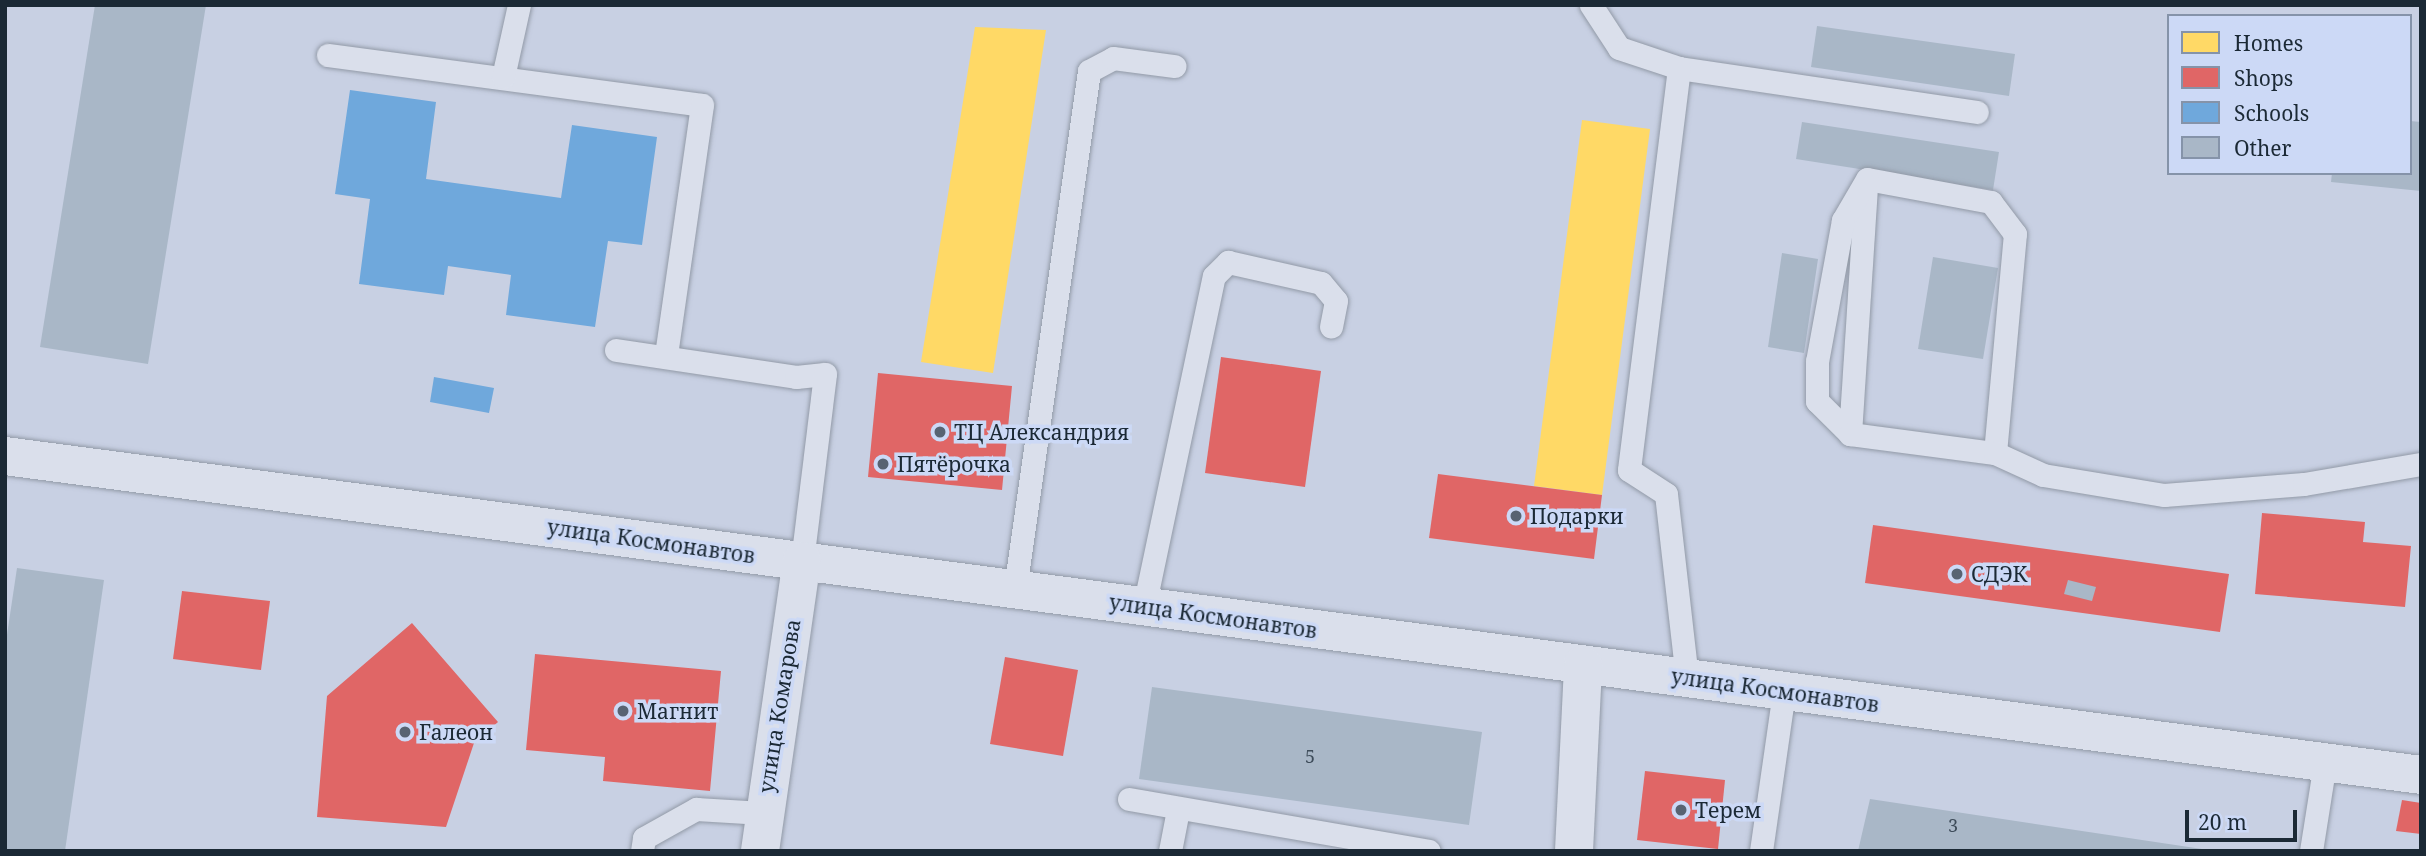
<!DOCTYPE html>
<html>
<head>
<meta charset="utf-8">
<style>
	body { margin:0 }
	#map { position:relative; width:2426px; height:856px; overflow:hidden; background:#c8d0e3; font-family:"Noto Serif",serif }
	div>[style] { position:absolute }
	.homes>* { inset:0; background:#ffd966 }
	.shops>* { inset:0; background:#e06666 }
	.schools>* { inset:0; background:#6fa8dc }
	.building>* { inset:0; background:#a9b7c7 }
	.roads { filter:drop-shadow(0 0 2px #929aa7) drop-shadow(0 0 2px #929aa7) }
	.service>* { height:23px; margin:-11.5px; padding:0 11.5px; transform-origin:11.5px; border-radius:11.5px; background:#dadfeb }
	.minor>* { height:38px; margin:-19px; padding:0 19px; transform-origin:19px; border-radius:19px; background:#dadfeb }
	.dots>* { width:19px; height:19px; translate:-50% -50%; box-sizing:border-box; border:4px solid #ccd9f6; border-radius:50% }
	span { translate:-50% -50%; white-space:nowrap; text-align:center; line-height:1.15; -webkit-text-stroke:7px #ccd9f6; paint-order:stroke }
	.number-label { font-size:18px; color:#3e4c5a }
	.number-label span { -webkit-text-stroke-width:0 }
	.poi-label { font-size:21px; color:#1b2935 }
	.left { translate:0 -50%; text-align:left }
	.street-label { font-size:21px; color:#1b2935 }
	.frame { position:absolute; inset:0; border:7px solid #1b2935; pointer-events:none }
	.legend { position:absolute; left:2167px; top:14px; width:245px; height:161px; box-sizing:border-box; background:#ccd9f6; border:2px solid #8593a9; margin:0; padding:9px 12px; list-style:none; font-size:21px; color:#1b2935 }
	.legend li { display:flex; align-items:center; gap:14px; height:35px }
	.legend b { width:35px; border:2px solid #8593a9 }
	.scale { position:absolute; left:2185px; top:810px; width:112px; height:32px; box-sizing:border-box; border:4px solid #1b2935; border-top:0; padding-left:9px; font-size:21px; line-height:24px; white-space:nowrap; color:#1b2935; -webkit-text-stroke:5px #ccd9f6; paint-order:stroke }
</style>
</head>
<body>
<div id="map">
	<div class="homes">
		<i style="clip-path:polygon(975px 27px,1046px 30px,993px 373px,921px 362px)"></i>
		<i style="clip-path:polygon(1582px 120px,1650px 129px,1602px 495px,1534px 486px)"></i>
	</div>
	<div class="shops">
		<i style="clip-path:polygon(1221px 357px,1321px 371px,1305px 487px,1205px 473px)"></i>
		<i style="clip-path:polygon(878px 373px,1012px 386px,1002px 490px,868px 477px)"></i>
		<i style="clip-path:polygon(1438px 474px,1602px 495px,1594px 559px,1429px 538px)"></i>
		<i style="clip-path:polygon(2262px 513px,2365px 522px,2363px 542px,2411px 546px,2405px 607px,2255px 594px)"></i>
		<i style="clip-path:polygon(1873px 525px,2229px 574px,2220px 632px,1865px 583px)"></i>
		<i style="clip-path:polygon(182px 591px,270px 601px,261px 670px,173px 659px)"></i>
		<i style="clip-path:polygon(412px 623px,498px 722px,474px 743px,446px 827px,317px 817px,327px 696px)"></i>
		<i style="clip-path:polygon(535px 654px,721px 671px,710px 791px,603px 781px,605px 757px,526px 750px)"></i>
		<i style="clip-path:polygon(1005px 657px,1078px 670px,1063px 756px,990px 744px)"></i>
		<i style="clip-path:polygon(1645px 771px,1725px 780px,1718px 849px,1637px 840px)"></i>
		<i style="clip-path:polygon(2402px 800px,2421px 803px,2421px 834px,2396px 831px)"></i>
	</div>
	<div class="schools">
		<i style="clip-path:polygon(350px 90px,436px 102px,426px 179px,561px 198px,572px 125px,657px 137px,642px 245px,608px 241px,595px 327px,506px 315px,511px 275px,448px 266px,444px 295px,359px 284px,370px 199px,335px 194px)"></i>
		<i style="clip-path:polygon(434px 377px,494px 388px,489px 413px,430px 402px)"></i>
	</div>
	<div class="building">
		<i style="clip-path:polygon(95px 5px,206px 5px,148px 364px,40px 347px)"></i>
		<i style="clip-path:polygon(1817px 26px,2015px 54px,2009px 96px,1811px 67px)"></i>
		<i style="clip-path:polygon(2410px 121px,2421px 122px,2421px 191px,2331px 182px,2332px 173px,2410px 173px)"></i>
		<i style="clip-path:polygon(1802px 122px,1999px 152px,1993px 190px,1796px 159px)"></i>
		<i style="clip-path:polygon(1782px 253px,1818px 259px,1804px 353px,1768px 347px)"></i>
		<i style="clip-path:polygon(1933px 257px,1998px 268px,1983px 359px,1918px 349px)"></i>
		<i style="clip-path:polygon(17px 568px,104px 580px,65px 851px,5px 851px,5px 648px)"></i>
		<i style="clip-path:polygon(2068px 580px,2096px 587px,2092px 601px,2064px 594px)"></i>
		<i style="clip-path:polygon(1152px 687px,1482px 732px,1469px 825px,1139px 779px)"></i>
		<i style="clip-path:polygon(1870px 799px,2202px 849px,2202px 851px,1858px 851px)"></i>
	</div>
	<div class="roads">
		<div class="service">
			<i style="left:1591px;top:5px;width:51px;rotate:56.9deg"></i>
			<i style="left:1619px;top:48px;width:63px;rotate:18.4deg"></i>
			<i style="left:1679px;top:68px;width:301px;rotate:8.4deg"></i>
			<i style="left:328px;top:55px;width:377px;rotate:7.6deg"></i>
			<i style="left:702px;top:105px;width:254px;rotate:98.2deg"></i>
			<i style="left:1679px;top:68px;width:405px;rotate:97.1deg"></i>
			<i style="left:1629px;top:470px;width:44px;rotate:33deg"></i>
			<i style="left:1666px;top:494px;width:185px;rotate:83.5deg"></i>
			<i style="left:503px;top:77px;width:74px;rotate:-77.5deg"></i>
			<i style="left:616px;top:350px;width:182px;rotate:8.5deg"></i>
			<i style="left:796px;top:377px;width:29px;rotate:-6deg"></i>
			<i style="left:825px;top:374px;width:188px;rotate:97deg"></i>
			<i style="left:1850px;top:434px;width:249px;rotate:-86.3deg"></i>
			<i style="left:1995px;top:453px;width:220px;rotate:-84.8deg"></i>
			<i style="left:2015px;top:234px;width:40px;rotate:-127deg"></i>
			<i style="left:1991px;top:202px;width:126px;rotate:-169.5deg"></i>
			<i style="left:1867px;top:179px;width:48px;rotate:120.3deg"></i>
			<i style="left:1843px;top:220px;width:143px;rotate:100.4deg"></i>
			<i style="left:1817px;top:361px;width:40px;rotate:90deg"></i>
			<i style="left:1817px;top:401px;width:47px;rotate:45deg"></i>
			<i style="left:1850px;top:434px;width:146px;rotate:7.5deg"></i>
			<i style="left:1995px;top:453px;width:53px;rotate:24.6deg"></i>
			<i style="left:2043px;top:475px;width:123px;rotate:9.4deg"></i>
			<i style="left:2164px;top:495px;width:140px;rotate:-4.5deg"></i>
			<i style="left:2304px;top:484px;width:119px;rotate:-9.7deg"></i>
			<i style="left:1015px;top:589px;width:523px;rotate:-81.87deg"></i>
			<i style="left:1089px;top:71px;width:27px;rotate:-28deg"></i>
			<i style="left:1113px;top:58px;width:62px;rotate:7.5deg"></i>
			<i style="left:1144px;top:607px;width:338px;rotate:-78.1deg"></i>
			<i style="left:1214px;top:276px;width:20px;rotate:-45deg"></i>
			<i style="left:1228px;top:262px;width:95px;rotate:12.7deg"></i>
			<i style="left:1321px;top:283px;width:23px;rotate:50deg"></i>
			<i style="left:1336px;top:301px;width:26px;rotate:101deg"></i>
			<i style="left:1129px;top:799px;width:304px;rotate:9.8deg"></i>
			<i style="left:642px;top:851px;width:13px;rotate:-81deg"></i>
			<i style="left:644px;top:838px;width:60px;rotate:-29.1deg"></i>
			<i style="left:696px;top:809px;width:67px;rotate:3.4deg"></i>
			<i style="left:1170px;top:851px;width:42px;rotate:-79deg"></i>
			<i style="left:1761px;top:851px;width:162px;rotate:-81.8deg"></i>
			<i style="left:2311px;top:851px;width:89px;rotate:-81deg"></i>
		</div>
		<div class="minor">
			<i style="left:5px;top:456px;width:2437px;rotate:7.52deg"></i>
			<i style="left:760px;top:851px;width:293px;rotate:-81.8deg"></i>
			<i style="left:1574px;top:851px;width:186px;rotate:-87.2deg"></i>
		</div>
	</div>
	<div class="dots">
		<i style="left:940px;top:432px;background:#586372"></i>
		<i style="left:883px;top:464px;background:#586372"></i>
		<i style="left:1516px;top:516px;background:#586372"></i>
		<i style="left:1957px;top:574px;background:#586372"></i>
		<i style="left:623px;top:711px;background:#586372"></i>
		<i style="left:405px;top:732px;background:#586372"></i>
		<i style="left:1681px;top:810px;background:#586372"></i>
	</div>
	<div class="number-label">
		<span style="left:1310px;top:756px">5</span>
		<span style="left:1953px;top:825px">3</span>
	</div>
	<div class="poi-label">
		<span class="left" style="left:954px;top:432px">ТЦ Александрия</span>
		<span class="left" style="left:897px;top:464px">Пятёрочка</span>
		<span class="left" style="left:1530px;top:516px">Подарки</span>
		<span class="left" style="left:1971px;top:574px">СДЭК</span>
		<span class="left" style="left:637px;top:711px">Магнит</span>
		<span class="left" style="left:419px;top:732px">Галеон</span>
		<span class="left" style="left:1695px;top:810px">Терем</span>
	</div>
	<div class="street-label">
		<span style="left:651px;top:541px;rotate:8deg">улица Космонавтов</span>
		<span style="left:1213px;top:616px;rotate:8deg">улица Космонавтов</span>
		<span style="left:1775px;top:690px;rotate:8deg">улица Космонавтов</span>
		<span style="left:779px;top:706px;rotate:-81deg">улица Комарова</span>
	</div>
	<div class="frame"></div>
	<ul class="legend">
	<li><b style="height:19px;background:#ffd966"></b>Homes</li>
	<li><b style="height:19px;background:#e06666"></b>Shops</li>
	<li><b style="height:19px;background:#6fa8dc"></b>Schools</li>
	<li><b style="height:19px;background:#a9b7c7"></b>Other</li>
	</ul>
	<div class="scale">20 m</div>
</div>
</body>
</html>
